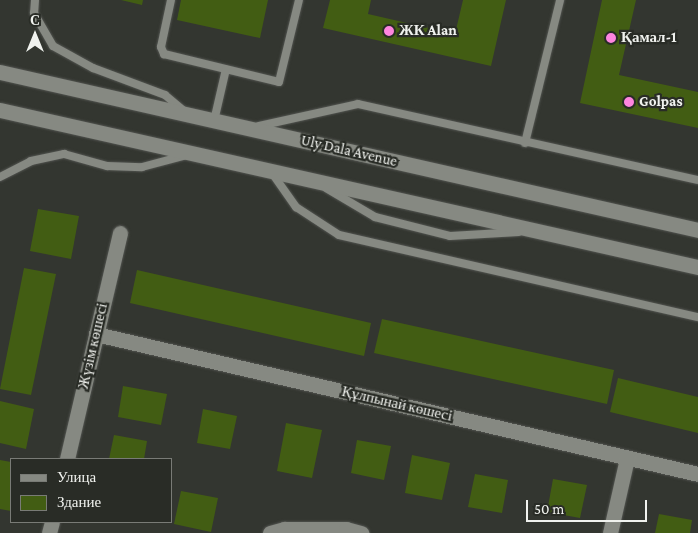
<!DOCTYPE html>
<html>
<head>
<meta charset="utf-8">
<style>
	body { margin:0 }
	#map { position:relative; width:698px; height:533px; overflow:hidden; background:#333630; font-family:"Crimson Pro",serif }
	div>[style] { position:absolute }
	.building>* { inset:0; background:#425d13 }
	.roads { filter:drop-shadow(0 0 1px #525450) drop-shadow(0 0 1px #525450) }
	.lane>* { height:8px; margin:-4px; padding:0 4px; transform-origin:4px; border-radius:4px; background:#868982 }
	.street>* { height:15px; margin:-7.5px; padding:0 7.5px; transform-origin:7.5px; border-radius:7.5px; background:#868982 }
	.secondary>* { height:15px; margin:-7.5px; padding:0 7.5px; transform-origin:7.5px; border-radius:7.5px; background:#868982 }
	.dots>* { width:14px; height:14px; translate:-50% -50%; box-sizing:border-box; border:2px solid #292c26; border-radius:50% }
	span { translate:-50% -50%; white-space:nowrap; text-align:center; line-height:1.15; -webkit-text-stroke:4.5px #292c26; paint-order:stroke }
	.poi-label { font-size:15px; color:#f0f2ee; font-weight:700 }
	.left { translate:0 -50%; text-align:left }
	.street-label { font-size:15px; color:#f0f2ee }
	.legend { position:absolute; left:10px; top:458px; width:162px; height:65px; box-sizing:border-box; background:#292c26; border:1px solid #797b76; margin:0; padding:6px 9px; list-style:none; font-size:15px; color:#f0f2ee }
	.legend li { display:flex; align-items:center; gap:10px; height:25px }
	.legend b { width:25px; border:1px solid #797b76 }
	.north { position:absolute; left:10px; top:10px; width:50px; height:50px; -webkit-text-stroke:4px #292c26; paint-order:stroke; rotate:0deg; font-size:14px; font-weight:700; line-height:20px; text-align:center; color:#f0f2ee }
	.north::after { content:''; display:block; margin:auto; width:18px; height:22px; background:#f0f2ee; clip-path:polygon(50% 0,100% 100%,50% 72%,0 100%) }
	.scale { position:absolute; left:526px; top:500px; width:121px; height:22px; box-sizing:border-box; border:2px solid #f0f2ee; border-top:0; padding-left:6px; font-size:15px; line-height:18px; white-space:nowrap; color:#f0f2ee; -webkit-text-stroke:4px #292c26; paint-order:stroke }
</style>
</head>
<body>
<div id="map">
	<div class="building">
		<i style="clip-path:polygon(121px 0,143px 0,142px 5px)"></i>
		<i style="clip-path:polygon(181px 0,268px 0,260px 38px,177px 20px)"></i>
		<i style="clip-path:polygon(330px 0,371px 0,368px 14px,455px 34px,463px 0,506px 0,491px 66px,323px 28px)"></i>
		<i style="clip-path:polygon(602px 0,636px 0,619px 75px,698px 92px,698px 128px,580px 103px)"></i>
		<i style="clip-path:polygon(38px 209px,79px 216px,71px 259px,30px 251px)"></i>
		<i style="clip-path:polygon(24px 268px,56px 274px,31px 395px,0 389px)"></i>
		<i style="clip-path:polygon(137px 270px,371px 323px,364px 356px,130px 303px)"></i>
		<i style="clip-path:polygon(382px 319px,614px 370px,607px 404px,374px 353px)"></i>
		<i style="clip-path:polygon(618px 378px,698px 397px,698px 433px,610px 412px)"></i>
		<i style="clip-path:polygon(123px 386px,167px 394px,161px 425px,118px 417px)"></i>
		<i style="clip-path:polygon(0 401px,34px 409px,26px 449px,0 443px)"></i>
		<i style="clip-path:polygon(203px 409px,237px 416px,230px 449px,197px 443px)"></i>
		<i style="clip-path:polygon(286px 423px,322px 430px,312px 478px,277px 471px)"></i>
		<i style="clip-path:polygon(114px 435px,147px 441px,144px 459px,109px 459px)"></i>
		<i style="clip-path:polygon(357px 440px,391px 446px,384px 480px,351px 473px)"></i>
		<i style="clip-path:polygon(412px 455px,450px 463px,442px 500px,405px 493px)"></i>
		<i style="clip-path:polygon(0 460px,11px 462px,11px 511px,0 509px)"></i>
		<i style="clip-path:polygon(475px 474px,508px 480px,502px 513px,468px 507px)"></i>
		<i style="clip-path:polygon(553px 479px,587px 485px,580px 518px,547px 512px)"></i>
		<i style="clip-path:polygon(181px 491px,218px 498px,211px 532px,174px 524px)"></i>
		<i style="clip-path:polygon(659px 514px,692px 520px,690px 533px,655px 533px)"></i>
	</div>
	<div class="roads">
		<div class="lane">
			<i style="left:35px;top:0;width:13px;rotate:94deg"></i>
			<i style="left:34px;top:13px;width:38px;rotate:60deg"></i>
			<i style="left:53px;top:46px;width:46px;rotate:28.8deg"></i>
			<i style="left:93px;top:68px;width:77px;rotate:20.6deg"></i>
			<i style="left:165px;top:95px;width:23px;rotate:40deg"></i>
			<i style="left:171px;top:0;width:48px;rotate:102deg"></i>
			<i style="left:161px;top:47px;width:8px;rotate:67deg"></i>
			<i style="left:164px;top:54px;width:118px;rotate:13.7deg"></i>
			<i style="left:279px;top:82px;width:84px;rotate:-76.3deg"></i>
			<i style="left:214px;top:121px;width:53px;rotate:-77deg"></i>
			<i style="left:259px;top:126px;width:101px;rotate:-12.5deg"></i>
			<i style="left:358px;top:104px;width:348px;rotate:12.6deg"></i>
			<i style="left:525px;top:143px;width:147px;rotate:-76.2deg"></i>
			<i style="left:272px;top:173px;width:42px;rotate:54.8deg"></i>
			<i style="left:296px;top:207px;width:51px;rotate:33.1deg"></i>
			<i style="left:339px;top:235px;width:368px;rotate:12.9deg"></i>
			<i style="left:0;top:177px;width:35px;rotate:-27deg"></i>
			<i style="left:31px;top:161px;width:34px;rotate:-12deg"></i>
			<i style="left:64px;top:154px;width:45px;rotate:15.6deg"></i>
			<i style="left:107px;top:166px;width:35px;rotate:2deg"></i>
			<i style="left:142px;top:167px;width:47px;rotate:-14.9deg"></i>
			<i style="left:326px;top:188px;width:57px;rotate:30.6deg"></i>
			<i style="left:375px;top:217px;width:77px;rotate:14.2deg"></i>
			<i style="left:450px;top:236px;width:69px;rotate:-3.3deg"></i>
		</div>
		<div class="street">
			<i style="left:96px;top:334px;width:618px;rotate:13.09deg"></i>
			<i style="left:67px;top:459px;width:232px;rotate:-76.8deg"></i>
			<i style="left:49px;top:533px;width:11px;rotate:-75deg"></i>
			<i style="left:270px;top:533px;width:15px;rotate:-16deg"></i>
			<i style="left:284px;top:529px;width:62px"></i>
			<i style="left:346px;top:529px;width:16px;rotate:15deg"></i>
			<i style="left:610px;top:533px;width:77px;rotate:-77.2deg"></i>
		</div>
		<div class="secondary">
			<i style="left:0;top:72px;width:716px;rotate:12.75deg"></i>
			<i style="left:0;top:110px;width:715px;rotate:12.68deg"></i>
		</div>
	</div>
	<div class="dots">
		<i style="left:389px;top:31px;background:#fe85df"></i>
		<i style="left:611px;top:38px;background:#fe85df"></i>
		<i style="left:629px;top:102px;background:#fe85df"></i>
	</div>
	<div class="poi-label">
		<span class="left" style="left:399px;top:31px">ЖК Alan</span>
		<span class="left" style="left:621px;top:38px">Қамал-1</span>
		<span class="left" style="left:639px;top:102px">Golpas</span>
	</div>
	<div class="street-label">
		<span style="left:349px;top:151px;rotate:13deg">Uly Dala Avenue</span>
		<span style="left:93px;top:346px;rotate:-77deg">Жүзім көшесі</span>
		<span style="left:397px;top:404px;rotate:13deg">Құлпынай көшесі</span>
	</div>
	<ul class="legend">
	<li><b style="height:6px;background:#868982"></b>Улица</li>
	<li><b style="height:14px;background:#425d13"></b>Здание</li>
	</ul>
	<div class="north">С</div>
	<div class="scale">50 m</div>
</div>
</body>
</html>
